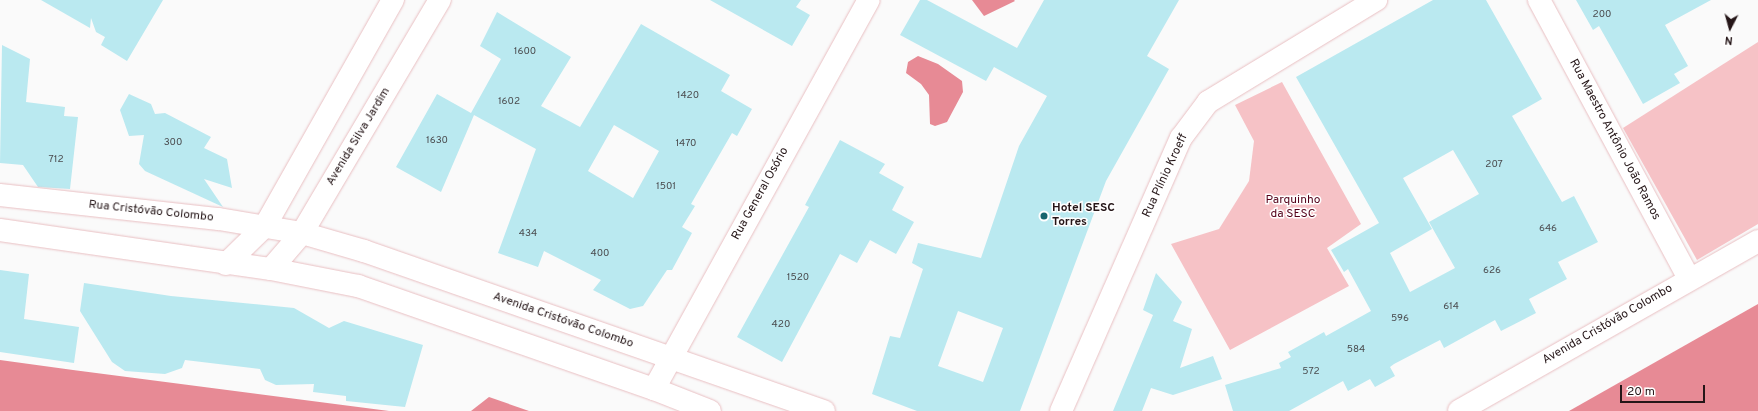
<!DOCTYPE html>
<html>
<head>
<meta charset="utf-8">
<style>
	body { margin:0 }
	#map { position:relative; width:1758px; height:411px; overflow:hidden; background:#fafafa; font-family:Overpass,sans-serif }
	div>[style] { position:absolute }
	.green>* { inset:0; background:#f6c2c6 }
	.water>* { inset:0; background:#e78a95 }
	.building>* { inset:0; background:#bae9f0 }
	.roads { filter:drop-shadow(0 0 1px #e9bfc2) drop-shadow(0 0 1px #e9bfc2) }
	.minor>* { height:22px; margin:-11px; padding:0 11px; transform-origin:11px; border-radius:11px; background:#fff }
	.dots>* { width:11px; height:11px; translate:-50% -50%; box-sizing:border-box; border:2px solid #fff; border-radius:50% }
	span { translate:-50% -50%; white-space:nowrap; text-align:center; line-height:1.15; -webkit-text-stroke:3px #fff; paint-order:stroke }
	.number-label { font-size:10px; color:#4a4b4e }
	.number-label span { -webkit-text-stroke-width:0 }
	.street-label { font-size:12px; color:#251618 }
	.park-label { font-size:12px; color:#540019 }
	.poi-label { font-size:12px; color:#251618; font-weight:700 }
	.left { translate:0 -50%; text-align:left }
	.north { position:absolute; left:1710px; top:8px; width:40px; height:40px; -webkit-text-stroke:3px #fff; paint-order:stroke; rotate:186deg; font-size:11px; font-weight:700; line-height:16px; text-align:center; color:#251618 }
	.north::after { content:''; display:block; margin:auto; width:14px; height:18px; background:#251618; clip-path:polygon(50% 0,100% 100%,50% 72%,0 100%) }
	.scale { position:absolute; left:1620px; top:385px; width:85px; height:18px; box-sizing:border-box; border:2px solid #251618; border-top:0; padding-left:5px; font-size:12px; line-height:14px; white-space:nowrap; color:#251618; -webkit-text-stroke:3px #fff; paint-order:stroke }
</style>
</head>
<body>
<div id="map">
	<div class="green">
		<i style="clip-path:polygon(1758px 42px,1758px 224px,1697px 260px,1623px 128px)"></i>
		<i style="clip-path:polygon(1282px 82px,1361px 224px,1327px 248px,1349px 286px,1230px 350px,1171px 244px,1219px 229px,1249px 181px,1254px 141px,1235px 105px)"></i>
	</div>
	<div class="water">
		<i style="clip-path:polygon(972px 0,1014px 0,1015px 1px,984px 16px)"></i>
		<i style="clip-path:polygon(918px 56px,938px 64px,962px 81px,963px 92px,947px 122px,935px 126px,930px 124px,929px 95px,921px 84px,906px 73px,908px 62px)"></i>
		<i style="clip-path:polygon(1758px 304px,1758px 411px,1569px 411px)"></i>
		<i style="clip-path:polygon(0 360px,73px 370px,389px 411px,0 411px)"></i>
		<i style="clip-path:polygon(489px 397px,529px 411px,471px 411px)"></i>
	</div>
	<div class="building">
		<i style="clip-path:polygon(41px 0,163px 0,127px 61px,101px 45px,105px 37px,96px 32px,91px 18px,90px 28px)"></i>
		<i style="clip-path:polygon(710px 0,801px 0,796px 7px,810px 15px,792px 46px)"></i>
		<i style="clip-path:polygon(evenodd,920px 0,927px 0,1017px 48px,1044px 0,1179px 0,1147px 56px,1169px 69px,1106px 181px,1020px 411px,917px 411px,872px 394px,890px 336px,900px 338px,923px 269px,912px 263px,918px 243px,981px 258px,1019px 146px,1047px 96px,994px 67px,986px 81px,900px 35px,920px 0,958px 311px,1003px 328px,983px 382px,938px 366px,958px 311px)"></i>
		<i style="clip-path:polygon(evenodd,1433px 0,1486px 0,1542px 99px,1512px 116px,1562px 202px,1574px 196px,1598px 242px,1558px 262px,1567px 279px,1529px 299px,1536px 313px,1501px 331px,1495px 320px,1444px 348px,1440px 340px,1394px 364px,1390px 367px,1395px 376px,1375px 387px,1370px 379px,1348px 391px,1343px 381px,1289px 411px,1233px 411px,1225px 385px,1281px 368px,1279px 363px,1291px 357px,1288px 352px,1324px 332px,1326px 336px,1371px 311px,1348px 269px,1344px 272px,1331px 250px,1379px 223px,1296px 77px,1433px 0,1453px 150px,1479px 194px,1429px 222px,1455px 268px,1410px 292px,1390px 253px,1432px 229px,1403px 178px,1453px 150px)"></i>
		<i style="clip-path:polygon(1576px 0,1711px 0,1665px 25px,1688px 66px,1674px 74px,1680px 83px,1643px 104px,1599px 26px,1593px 30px)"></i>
		<i style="clip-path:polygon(evenodd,497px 12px,571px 57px,541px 106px,580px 127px,641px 24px,730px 75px,721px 91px,752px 109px,737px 136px,732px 133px,691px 204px,695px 206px,682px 227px,692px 233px,672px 270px,667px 270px,643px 306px,630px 309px,593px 290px,601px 280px,544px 251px,538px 267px,498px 253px,536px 149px,474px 115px,441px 192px,396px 167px,437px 94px,471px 113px,501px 59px,480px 46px,497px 12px,614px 125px,659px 151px,633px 198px,588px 171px,614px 125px)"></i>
		<i style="clip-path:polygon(2px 45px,30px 59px,26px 102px,65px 107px,64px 116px,78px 117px,70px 189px,38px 187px,23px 165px,0 163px)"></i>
		<i style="clip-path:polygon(129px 94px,151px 104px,155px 114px,165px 113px,211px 137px,204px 148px,227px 159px,232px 188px,204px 179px,223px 207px,145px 171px,139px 164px,144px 135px,129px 136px,120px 110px)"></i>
		<i style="clip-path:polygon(840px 140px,885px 164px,879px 173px,904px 187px,892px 210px,914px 222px,896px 254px,870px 240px,857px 263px,840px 254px,782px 362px,737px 337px,809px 207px,805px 205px)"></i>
		<i style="clip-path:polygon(0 270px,29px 274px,24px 319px,79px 327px,74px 363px,0 352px)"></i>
		<i style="clip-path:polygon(1156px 273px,1182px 302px,1173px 321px,1192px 329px,1180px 368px,1213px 356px,1222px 379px,1173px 395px,1151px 388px,1142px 411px,1113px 411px,1153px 315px,1143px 310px)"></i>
		<i style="clip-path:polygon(84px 283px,171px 296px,294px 308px,329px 328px,344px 321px,423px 345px,405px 407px,346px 401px,346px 396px,313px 392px,314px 384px,276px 385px,265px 380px,260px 369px,185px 360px,182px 368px,165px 374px,125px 371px,112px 362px,80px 311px)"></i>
	</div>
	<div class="roads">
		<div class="minor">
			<i style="left:1539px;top:0;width:317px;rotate:61.7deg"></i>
			<i style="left:0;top:195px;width:220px;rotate:6.3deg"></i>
			<i style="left:219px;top:219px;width:84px;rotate:9.6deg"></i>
			<i style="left:302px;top:233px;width:65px;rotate:16.2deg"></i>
			<i style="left:364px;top:251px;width:487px;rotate:19.2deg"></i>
			<i style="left:0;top:230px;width:274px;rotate:8.2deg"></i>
			<i style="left:271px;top:269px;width:89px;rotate:11.1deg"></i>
			<i style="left:358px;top:286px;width:313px;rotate:19.2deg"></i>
			<i style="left:654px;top:389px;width:60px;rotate:21.4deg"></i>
			<i style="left:226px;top:264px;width:54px;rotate:-44.3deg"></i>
			<i style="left:265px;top:226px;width:260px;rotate:-60.5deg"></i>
			<i style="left:271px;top:269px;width:48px;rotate:-49.3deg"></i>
			<i style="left:302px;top:233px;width:271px;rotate:-59.4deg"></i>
			<i style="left:654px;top:389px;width:444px;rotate:-61.1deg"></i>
			<i style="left:1061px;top:411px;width:298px;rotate:-66.3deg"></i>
			<i style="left:1181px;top:138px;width:45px;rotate:-53.1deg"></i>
			<i style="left:1208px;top:102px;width:197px;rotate:-31.3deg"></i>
			<i style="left:1459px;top:411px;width:344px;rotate:-29.6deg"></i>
		</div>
	</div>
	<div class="dots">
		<i style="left:1044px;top:216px;background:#19656e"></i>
	</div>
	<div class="number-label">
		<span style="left:1602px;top:15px">200</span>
		<span style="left:525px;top:52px">1600</span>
		<span style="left:688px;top:96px">1420</span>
		<span style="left:509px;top:102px">1602</span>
		<span style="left:437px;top:141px">1630</span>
		<span style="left:173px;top:143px">300</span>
		<span style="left:686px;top:144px">1470</span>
		<span style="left:56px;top:160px">712</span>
		<span style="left:1494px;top:165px">207</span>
		<span style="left:666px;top:187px">1501</span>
		<span style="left:1548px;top:229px">646</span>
		<span style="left:528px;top:234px">434</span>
		<span style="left:600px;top:254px">400</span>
		<span style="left:1492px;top:271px">626</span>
		<span style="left:798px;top:278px">1520</span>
		<span style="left:1451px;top:307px">614</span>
		<span style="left:1400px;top:319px">596</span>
		<span style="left:781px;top:325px">420</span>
		<span style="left:1356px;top:350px">584</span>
		<span style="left:1311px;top:372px">572</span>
	</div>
	<div class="street-label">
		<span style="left:359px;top:137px;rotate:-59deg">Avenida Silva Jardim</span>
		<span style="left:1614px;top:140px;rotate:62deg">Rua Maestro Antônio João Ramos</span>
		<span style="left:1166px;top:176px;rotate:-65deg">Rua Plínio Kroeff</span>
		<span style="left:761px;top:194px;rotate:-61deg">Rua General Osório</span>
		<span style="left:151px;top:212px;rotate:6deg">Rua Cristóvão Colombo</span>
		<span style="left:563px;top:321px;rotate:19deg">Avenida Cristóvão Colombo</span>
		<span style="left:1608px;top:325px;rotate:-30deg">Avenida Cristóvão Colombo</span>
	</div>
	<div class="park-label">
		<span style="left:1293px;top:208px">Parquinho<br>da SESC</span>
	</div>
	<div class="poi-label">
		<span class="left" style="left:1052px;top:216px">Hotel SESC<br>Torres</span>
	</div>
	<div class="north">N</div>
	<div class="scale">20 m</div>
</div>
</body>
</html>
